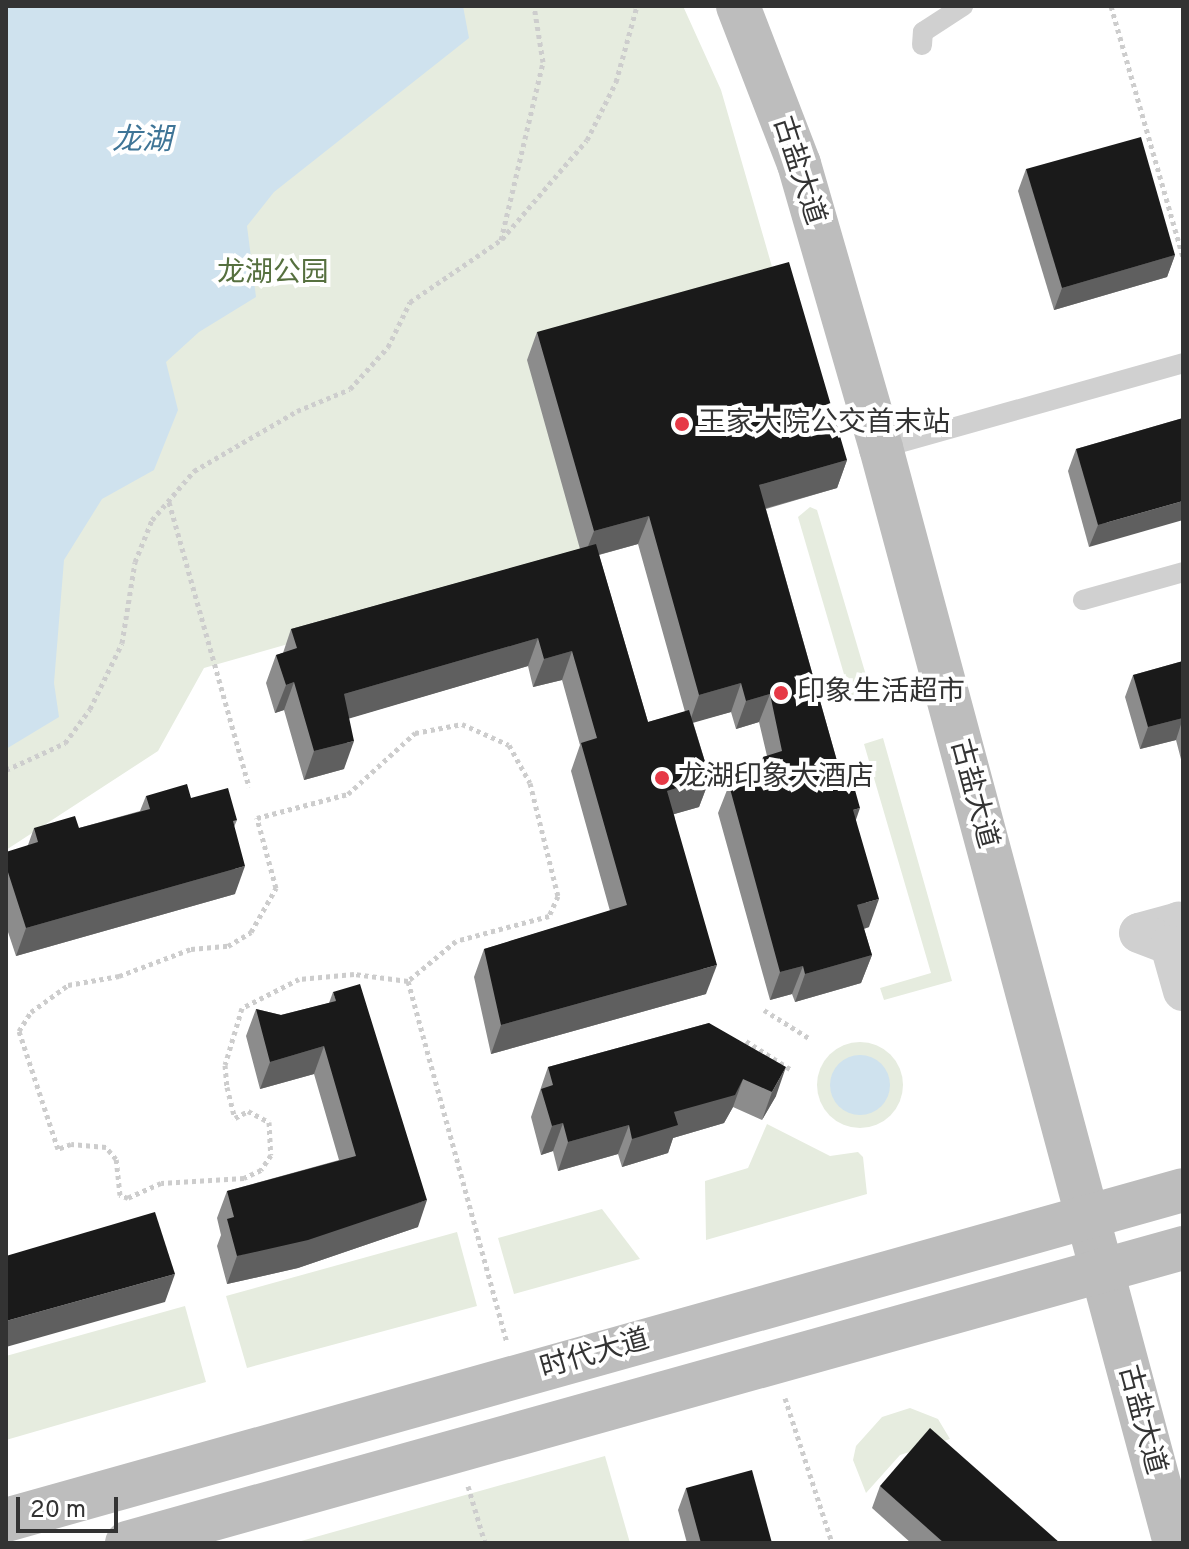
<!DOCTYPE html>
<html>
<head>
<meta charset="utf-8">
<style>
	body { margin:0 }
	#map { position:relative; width:1189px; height:1549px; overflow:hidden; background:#fff; font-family:Overpass,"Noto Sans SC",sans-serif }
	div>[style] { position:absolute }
	.green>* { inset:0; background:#e6ecdf }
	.round { border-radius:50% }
	.water>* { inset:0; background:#cfe2ee }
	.path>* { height:5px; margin-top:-2.5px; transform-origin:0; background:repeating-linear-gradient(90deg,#cdcdcd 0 4px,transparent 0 8px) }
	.lane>* { height:20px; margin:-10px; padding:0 10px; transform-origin:10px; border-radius:10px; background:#d0d0d0 }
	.street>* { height:40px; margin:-20px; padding:0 20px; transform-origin:20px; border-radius:20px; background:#d0d0d0 }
	.secondary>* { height:44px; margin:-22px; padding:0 22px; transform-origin:22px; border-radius:22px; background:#bdbdbd }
	.wall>* { inset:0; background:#8c8c8c }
	.shaded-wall>* { inset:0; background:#5f5f5f }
	.building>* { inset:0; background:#1a1a1a }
	.dots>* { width:22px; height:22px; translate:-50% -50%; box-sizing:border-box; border:4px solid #fff; border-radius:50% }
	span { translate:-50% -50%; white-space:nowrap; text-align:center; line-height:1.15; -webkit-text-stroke:8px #fff; paint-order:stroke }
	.street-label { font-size:28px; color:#333 }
	.park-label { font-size:28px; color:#56703f }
	.poi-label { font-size:28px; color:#333 }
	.left { translate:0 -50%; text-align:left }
	.water-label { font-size:30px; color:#3f7597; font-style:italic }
	.frame { position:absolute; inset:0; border:8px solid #333; pointer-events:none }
	.scale { position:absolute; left:16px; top:1497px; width:102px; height:36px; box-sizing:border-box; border:4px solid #333; border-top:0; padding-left:10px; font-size:24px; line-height:28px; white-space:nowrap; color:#333; -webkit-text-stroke:6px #fff; paint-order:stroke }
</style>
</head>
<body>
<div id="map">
	<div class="green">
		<i style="clip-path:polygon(6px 6px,683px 6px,721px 90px,779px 291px,586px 559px,204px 668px,158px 751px,6px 850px)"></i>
		<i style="clip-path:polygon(810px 507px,817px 510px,873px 699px,853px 705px,798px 517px)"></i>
		<i style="clip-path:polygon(883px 738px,952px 981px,884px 1000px,880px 988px,931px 973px,864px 744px)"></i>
		<i class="round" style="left:817px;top:1042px;width:86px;height:86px"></i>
		<i style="clip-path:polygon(767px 1124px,830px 1156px,858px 1152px,863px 1157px,867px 1194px,706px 1240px,705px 1181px,748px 1168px)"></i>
		<i style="clip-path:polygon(602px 1209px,640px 1259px,514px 1294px,498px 1238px)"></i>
		<i style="clip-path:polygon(457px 1232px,477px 1306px,247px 1368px,226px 1296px)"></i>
		<i style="clip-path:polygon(185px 1306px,206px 1382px,6px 1440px,6px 1356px)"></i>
		<i style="clip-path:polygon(910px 1408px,938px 1419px,950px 1439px,900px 1455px,866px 1493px,853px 1460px,856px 1446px,882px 1417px)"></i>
		<i style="clip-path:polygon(605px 1456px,630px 1543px,294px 1543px)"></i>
	</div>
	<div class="water">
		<i style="clip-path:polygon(6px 6px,463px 6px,469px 38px,274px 192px,247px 226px,256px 297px,199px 332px,166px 362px,178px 410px,154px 470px,102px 499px,64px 560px,54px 683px,59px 717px,6px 749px)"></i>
		<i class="round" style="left:830px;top:1055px;width:60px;height:60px"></i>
	</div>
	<div class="path">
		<i style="left:1111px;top:6px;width:261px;rotate:74deg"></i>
		<i style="left:502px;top:239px;width:130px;rotate:-49.4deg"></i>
		<i style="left:587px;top:140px;width:65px;rotate:-63.4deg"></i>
		<i style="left:616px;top:82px;width:79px;rotate:-74.6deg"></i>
		<i style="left:169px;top:502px;width:296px;rotate:74.3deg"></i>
		<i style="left:462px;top:724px;width:51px;rotate:24.1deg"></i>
		<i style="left:509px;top:745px;width:43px;rotate:61.1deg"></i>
		<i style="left:530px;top:783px;width:116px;rotate:76.1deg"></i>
		<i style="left:558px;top:896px;width:22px;rotate:114deg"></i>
		<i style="left:549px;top:916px;width:96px;rotate:165deg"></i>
		<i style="left:456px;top:941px;width:62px;rotate:140.2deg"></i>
		<i style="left:408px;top:981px;width:54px;rotate:-172.6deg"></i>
		<i style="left:354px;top:974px;width:55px;rotate:174.8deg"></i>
		<i style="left:299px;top:979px;width:64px;rotate:153deg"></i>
		<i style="left:242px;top:1008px;width:59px;rotate:106.6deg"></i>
		<i style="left:225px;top:1065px;width:22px;rotate:85deg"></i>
		<i style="left:227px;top:1087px;width:32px;rotate:76deg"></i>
		<i style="left:235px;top:1118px;width:15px;rotate:-28deg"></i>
		<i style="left:248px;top:1111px;width:24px;rotate:28deg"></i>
		<i style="left:269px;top:1122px;width:33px;rotate:87deg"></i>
		<i style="left:271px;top:1155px;width:18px;rotate:124deg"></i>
		<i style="left:261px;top:1170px;width:19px;rotate:155deg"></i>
		<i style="left:244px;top:1178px;width:83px;rotate:176.6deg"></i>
		<i style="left:161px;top:1183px;width:36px;rotate:156deg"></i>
		<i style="left:128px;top:1198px;width:9px;rotate:-159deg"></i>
		<i style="left:120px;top:1195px;width:36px;rotate:-96deg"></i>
		<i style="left:116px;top:1159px;width:16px;rotate:-130deg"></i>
		<i style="left:106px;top:1147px;width:35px;rotate:-175deg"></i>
		<i style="left:71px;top:1144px;width:14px;rotate:159deg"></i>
		<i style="left:58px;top:1149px;width:124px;rotate:-108.3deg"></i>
		<i style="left:19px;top:1031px;width:22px;rotate:-58deg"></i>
		<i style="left:31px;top:1012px;width:46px;rotate:-36.1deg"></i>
		<i style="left:68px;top:985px;width:52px;rotate:-10deg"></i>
		<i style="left:119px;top:976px;width:77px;rotate:-20.6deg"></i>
		<i style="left:191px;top:949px;width:37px;rotate:-5deg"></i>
		<i style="left:228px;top:946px;width:27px;rotate:-31deg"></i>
		<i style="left:251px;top:932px;width:51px;rotate:-60.4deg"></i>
		<i style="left:276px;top:888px;width:73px;rotate:-105.2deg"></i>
		<i style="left:257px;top:818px;width:94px;rotate:-14.8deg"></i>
		<i style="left:348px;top:794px;width:91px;rotate:-42.3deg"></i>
		<i style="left:415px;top:733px;width:48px;rotate:-10.8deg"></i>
		<i style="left:6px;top:770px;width:65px;rotate:-24.6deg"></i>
		<i style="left:65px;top:743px;width:42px;rotate:-53.7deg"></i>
		<i style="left:90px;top:709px;width:73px;rotate:-64.1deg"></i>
		<i style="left:122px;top:643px;width:82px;rotate:-80.9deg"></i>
		<i style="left:135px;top:562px;width:45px;rotate:-68deg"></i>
		<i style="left:152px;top:520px;width:65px;rotate:-49.4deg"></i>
		<i style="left:194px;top:471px;width:119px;rotate:-30.2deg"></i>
		<i style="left:297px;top:411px;width:57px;rotate:-22.5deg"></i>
		<i style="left:350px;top:389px;width:57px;rotate:-47.9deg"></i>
		<i style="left:388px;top:347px;width:50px;rotate:-63.9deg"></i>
		<i style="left:410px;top:302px;width:110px;rotate:-34.3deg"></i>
		<i style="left:501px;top:240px;width:183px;rotate:-76.7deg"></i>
		<i style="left:543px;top:62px;width:57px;rotate:-99.1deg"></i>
		<i style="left:408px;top:981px;width:375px;rotate:74.7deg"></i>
		<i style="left:764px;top:1010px;width:53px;rotate:31.9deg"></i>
		<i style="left:746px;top:1041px;width:52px;rotate:32.5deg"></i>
		<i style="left:785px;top:1398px;width:152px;rotate:72deg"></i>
		<i style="left:468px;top:1486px;width:59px;rotate:73.4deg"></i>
	</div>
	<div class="lane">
		<i style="left:922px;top:45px;width:13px;rotate:-86deg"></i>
		<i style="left:923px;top:32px;width:48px;rotate:-33deg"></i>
		<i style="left:881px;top:448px;width:314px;rotate:-15.7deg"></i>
		<i style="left:1083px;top:600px;width:104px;rotate:-15.6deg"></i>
	</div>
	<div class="street">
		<i style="left:1183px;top:935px;width:14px;rotate:-107deg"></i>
		<i style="left:1179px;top:922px;width:41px;rotate:164.6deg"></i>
		<i style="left:1139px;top:933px;width:33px;rotate:21deg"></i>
		<i style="left:1170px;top:945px;width:48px;rotate:74.2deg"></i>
	</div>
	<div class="secondary">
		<i style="left:738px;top:6px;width:169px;rotate:68.9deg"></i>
		<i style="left:799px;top:164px;width:296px;rotate:73.9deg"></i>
		<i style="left:881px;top:448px;width:1134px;rotate:74.97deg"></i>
		<i style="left:6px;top:1520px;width:1222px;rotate:-15.66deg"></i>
		<i style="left:127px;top:1543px;width:1096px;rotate:-15.61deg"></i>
	</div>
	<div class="wall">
		<i style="clip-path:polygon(1026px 169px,1175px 255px,1167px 277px,1054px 310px,1018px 191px)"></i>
		<i style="clip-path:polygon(evenodd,537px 332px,847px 460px,837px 488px,766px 509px,839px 768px,856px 820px,869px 927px,864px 929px,872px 955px,861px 983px,795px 1002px,792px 994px,770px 1000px,718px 813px,729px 785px,756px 777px,763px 757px,767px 756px,759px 722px,736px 729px,731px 712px,693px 722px,710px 778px,699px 807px,674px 814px,706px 994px,491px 1054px,474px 977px,484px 949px,610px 911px,571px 771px,580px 745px,562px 680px,533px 687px,528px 666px,349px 718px,344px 769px,304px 780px,284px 710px,275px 713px,266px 683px,276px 655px,283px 653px,291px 629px,580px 549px,527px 360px,537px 332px,638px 544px,685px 712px,648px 722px,599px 555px,638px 544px)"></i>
		<i style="clip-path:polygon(1183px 418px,1089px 547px,1068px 471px,1076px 449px)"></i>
		<i style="clip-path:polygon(1183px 661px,1183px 767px,1176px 740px,1140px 749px,1125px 697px,1133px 675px)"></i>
		<i style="clip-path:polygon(146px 796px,191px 798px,237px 820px,234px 827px,235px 894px,16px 956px,6px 926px,6px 866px,28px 845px,34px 828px,79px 828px,140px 811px)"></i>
		<i style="clip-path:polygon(333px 992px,418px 1227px,298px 1268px,227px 1284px,217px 1246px,221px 1235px,217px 1218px,227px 1191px,339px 1160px,314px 1074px,260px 1089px,246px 1036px,256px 1009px,281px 1015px,329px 1003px)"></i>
		<i style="clip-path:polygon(709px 1023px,776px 1096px,762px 1120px,733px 1107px,724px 1123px,673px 1138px,668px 1153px,622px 1167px,618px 1154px,558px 1171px,553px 1151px,541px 1155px,531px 1117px,548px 1067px)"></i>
		<i style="clip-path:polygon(880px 1486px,1060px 1543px,911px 1543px,872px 1508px)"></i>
		<i style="clip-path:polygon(686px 1488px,772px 1543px,687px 1543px,678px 1510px)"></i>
	</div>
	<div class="shaded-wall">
		<i style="clip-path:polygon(1175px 255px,1167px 277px,1054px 310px,1062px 288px)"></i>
		<i style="clip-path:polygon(847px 460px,837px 488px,749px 513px,759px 485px)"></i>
		<i style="clip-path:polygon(1183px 501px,1183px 520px,1089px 547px,1098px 525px)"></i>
		<i style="clip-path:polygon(649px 516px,638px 544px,583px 559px,594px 531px)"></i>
		<i style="clip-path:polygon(538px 638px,528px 666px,334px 723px,344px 694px)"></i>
		<i style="clip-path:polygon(572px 651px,562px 680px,533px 687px,544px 659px)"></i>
		<i style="clip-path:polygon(294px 682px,284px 710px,275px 713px,286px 685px)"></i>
		<i style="clip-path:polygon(741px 683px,731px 712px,689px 724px,699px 695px)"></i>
		<i style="clip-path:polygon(770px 694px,759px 722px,736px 729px,746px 701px)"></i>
		<i style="clip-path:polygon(1183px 718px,1176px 740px,1140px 749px,1148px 727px)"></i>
		<i style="clip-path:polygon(354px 741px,344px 769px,304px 780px,314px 751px)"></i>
		<i style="clip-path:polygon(710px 778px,699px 807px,657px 819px,667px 791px)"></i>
		<i style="clip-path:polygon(860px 808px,850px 837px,853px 810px)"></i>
		<i style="clip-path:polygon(245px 866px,235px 894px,16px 956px,26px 928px)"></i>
		<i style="clip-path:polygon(879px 899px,869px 927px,847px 934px,857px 905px)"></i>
		<i style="clip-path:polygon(872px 955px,861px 983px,795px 1002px,805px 974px)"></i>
		<i style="clip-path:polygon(717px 965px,706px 994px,491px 1054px,501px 1025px)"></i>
		<i style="clip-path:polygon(803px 966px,792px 994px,770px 1000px,780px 972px)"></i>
		<i style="clip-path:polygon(324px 1046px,314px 1074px,260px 1089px,270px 1062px)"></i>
		<i style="clip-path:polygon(786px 1067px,776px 1096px,762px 1120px,772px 1092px)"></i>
		<i style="clip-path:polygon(743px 1079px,733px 1107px,724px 1123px,673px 1138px,668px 1153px,622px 1167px,632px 1139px,674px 1112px)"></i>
		<i style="clip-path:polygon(563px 1123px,553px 1151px,541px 1155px,552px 1126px)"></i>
		<i style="clip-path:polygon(629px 1125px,618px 1154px,558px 1171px,568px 1142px)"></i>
		<i style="clip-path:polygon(427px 1200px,418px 1227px,298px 1268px,227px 1284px,237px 1256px)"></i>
		<i style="clip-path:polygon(175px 1274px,165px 1302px,6px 1347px,6px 1321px)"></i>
	</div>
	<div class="building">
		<i style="clip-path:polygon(1141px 137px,1175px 255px,1062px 288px,1026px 169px)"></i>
		<i style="clip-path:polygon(789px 262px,847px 460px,759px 485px,839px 768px,848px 765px,860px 808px,853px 810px,879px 899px,857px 905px,872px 955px,805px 974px,803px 966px,780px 972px,729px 785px,768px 774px,763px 757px,782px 751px,770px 694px,746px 701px,741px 683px,699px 695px,649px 516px,594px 531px,537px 332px)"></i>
		<i style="clip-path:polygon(1183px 418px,1183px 501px,1098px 525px,1076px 449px)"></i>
		<i style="clip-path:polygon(596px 544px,648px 722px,689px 710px,710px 778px,667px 791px,717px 965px,501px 1025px,484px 949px,627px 905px,581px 743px,597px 738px,572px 651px,544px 659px,538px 638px,344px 694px,354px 741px,314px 751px,294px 682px,286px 685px,276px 655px,297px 648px,291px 629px)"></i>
		<i style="clip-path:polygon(1183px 661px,1183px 718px,1148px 727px,1133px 675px)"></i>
		<i style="clip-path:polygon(187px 784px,191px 798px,228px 788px,237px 820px,233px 821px,245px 866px,26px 928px,6px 866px,6px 852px,38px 842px,34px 828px,75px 816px,79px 828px,150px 809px,146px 796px)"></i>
		<i style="clip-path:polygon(360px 984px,427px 1200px,308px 1240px,237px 1256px,227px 1219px,234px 1217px,227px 1191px,356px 1156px,324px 1046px,270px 1062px,256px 1009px,281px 1015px,336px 1001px,333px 992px)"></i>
		<i style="clip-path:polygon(709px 1023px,786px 1067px,772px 1092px,743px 1079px,735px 1095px,674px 1112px,678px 1125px,632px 1139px,629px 1125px,568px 1142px,563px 1123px,552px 1126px,541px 1089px,553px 1085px,548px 1067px)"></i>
		<i style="clip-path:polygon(155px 1212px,175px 1274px,6px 1321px,6px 1256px)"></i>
		<i style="clip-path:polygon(930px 1428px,1060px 1543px,944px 1543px,880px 1486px)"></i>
		<i style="clip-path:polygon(752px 1470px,772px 1543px,701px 1543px,686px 1488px)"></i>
	</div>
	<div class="dots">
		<i style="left:682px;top:424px;background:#e63946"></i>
		<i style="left:781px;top:693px;background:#e63946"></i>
		<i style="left:662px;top:778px;background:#e63946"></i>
	</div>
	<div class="street-label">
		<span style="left:798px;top:171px;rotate:72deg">古盐大道</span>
		<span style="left:973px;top:794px;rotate:75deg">古盐大道</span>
		<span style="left:595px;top:1355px;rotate:-16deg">时代大道</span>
		<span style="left:1141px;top:1420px;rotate:75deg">古盐大道</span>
	</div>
	<div class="park-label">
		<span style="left:273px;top:274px">龙湖公园</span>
	</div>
	<div class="poi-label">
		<span class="left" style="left:698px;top:424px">王家大院公交首末站</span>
		<span class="left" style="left:797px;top:693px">印象生活超市</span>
		<span class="left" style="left:678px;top:778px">龙湖·印象大酒店</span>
	</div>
	<div class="water-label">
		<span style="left:142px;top:142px">龙湖</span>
	</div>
	<div class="frame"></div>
	<div class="scale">20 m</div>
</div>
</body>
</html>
